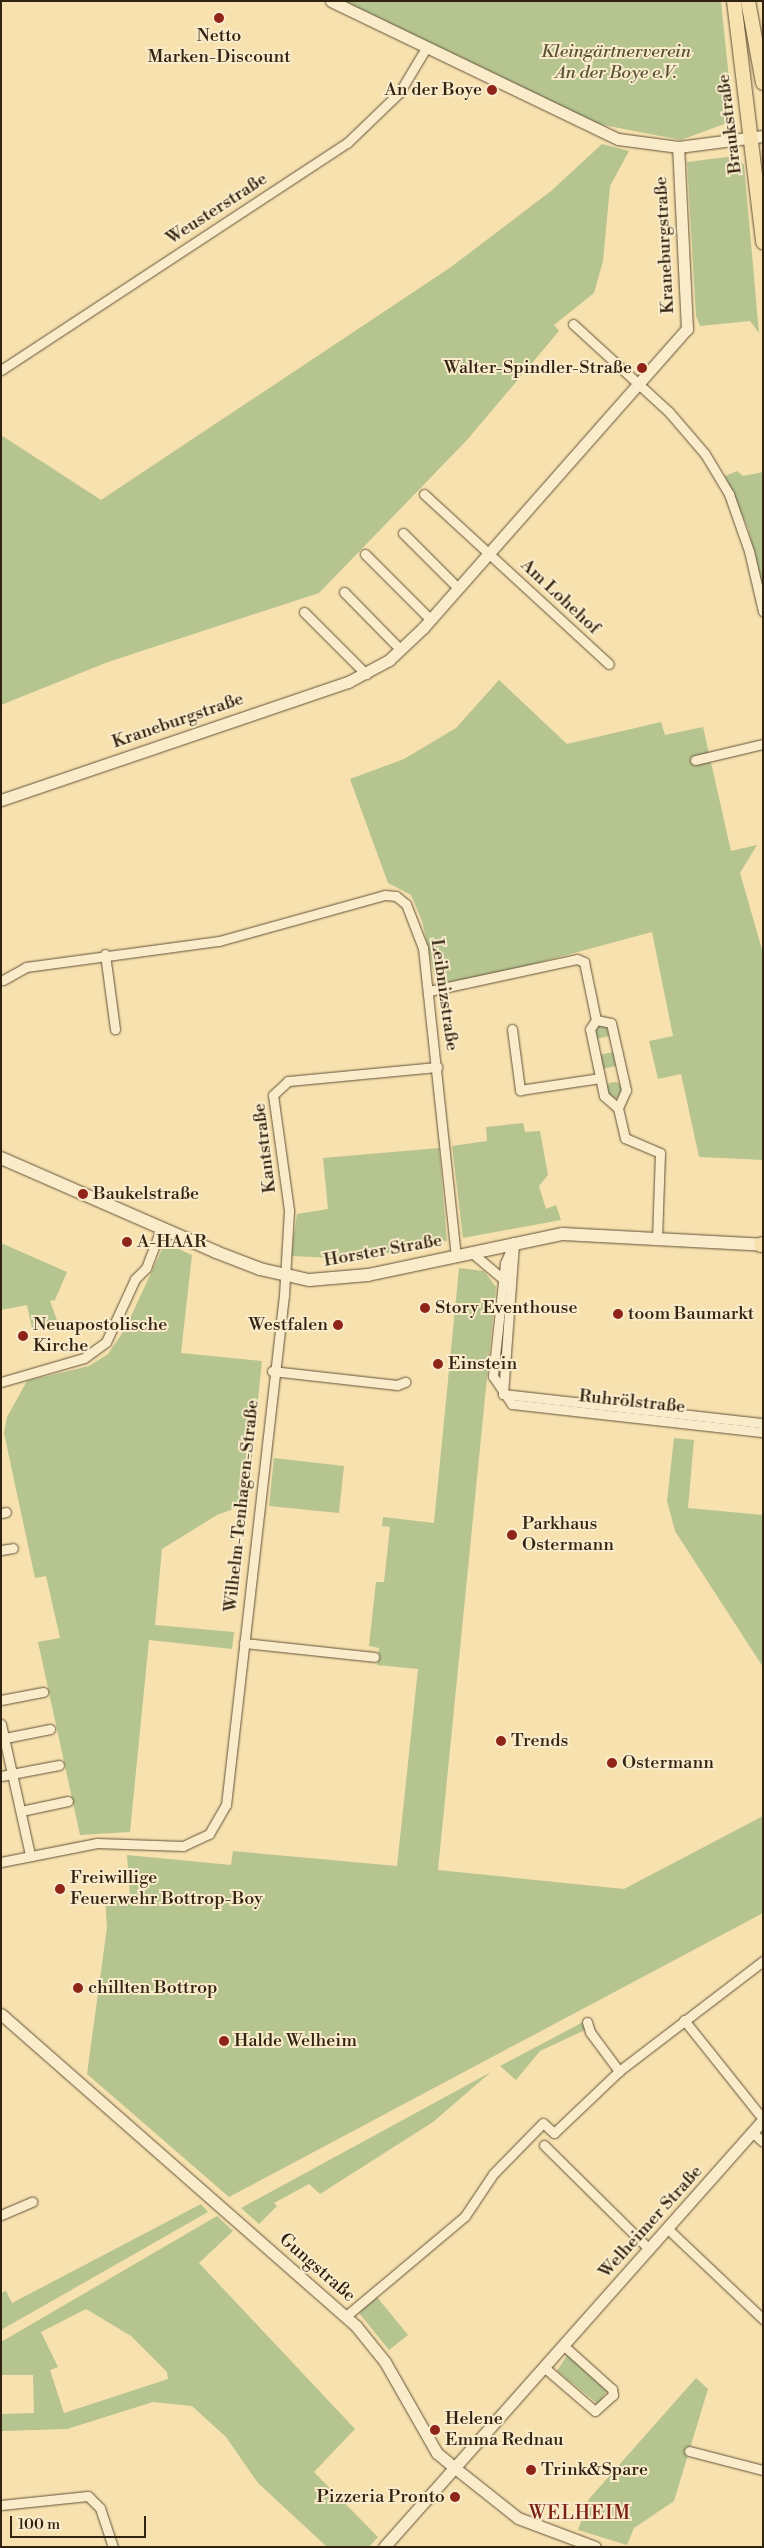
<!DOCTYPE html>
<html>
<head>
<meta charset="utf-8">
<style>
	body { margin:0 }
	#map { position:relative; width:764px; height:2548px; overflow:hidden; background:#f7e1af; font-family:"Libre Bodoni",serif }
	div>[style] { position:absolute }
	.green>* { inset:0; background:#b6c490 }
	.round { border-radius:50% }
	.roads { filter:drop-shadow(0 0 1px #625238) drop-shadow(0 0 1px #625238) }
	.minor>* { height:9px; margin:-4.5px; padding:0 4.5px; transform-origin:4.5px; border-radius:4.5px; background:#faeccb }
	.tertiary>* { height:11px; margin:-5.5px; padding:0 5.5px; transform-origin:5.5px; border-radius:5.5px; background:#faeccb }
	.secondary>* { height:12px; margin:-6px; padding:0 6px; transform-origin:6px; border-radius:6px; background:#faeccb }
	.primary>* { height:14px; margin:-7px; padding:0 7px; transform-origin:7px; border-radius:7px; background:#f7e1af }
	.dots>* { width:14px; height:14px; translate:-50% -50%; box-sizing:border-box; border:2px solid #faeccb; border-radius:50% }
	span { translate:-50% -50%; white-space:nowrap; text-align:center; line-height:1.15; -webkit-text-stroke:4px #faeccb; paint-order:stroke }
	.poi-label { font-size:18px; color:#312311 }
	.right { translate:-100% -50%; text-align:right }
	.left { translate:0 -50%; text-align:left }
	.park-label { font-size:18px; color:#595337; font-style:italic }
	.street-label { font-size:18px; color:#312311 }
	.neighbourhood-label { font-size:19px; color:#7a1f14; letter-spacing:1px }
	.frame { position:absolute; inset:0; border:2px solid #312311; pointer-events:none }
	.scale { position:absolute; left:10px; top:2516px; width:136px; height:22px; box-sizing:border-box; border:2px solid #312311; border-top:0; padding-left:6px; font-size:15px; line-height:18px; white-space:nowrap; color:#312311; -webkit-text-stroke:4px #faeccb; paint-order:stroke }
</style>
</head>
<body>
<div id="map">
	<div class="green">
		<i style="clip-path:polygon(344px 1px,721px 1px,732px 108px,727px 123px,681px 140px,598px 124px)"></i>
		<i style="clip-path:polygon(602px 144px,629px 151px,610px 186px,603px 261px,594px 293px,554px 325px,559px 331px,467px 440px,319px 593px,108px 662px,1px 705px,1px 435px,101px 500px,451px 267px,551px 191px)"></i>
		<i style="clip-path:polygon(735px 156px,744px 165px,759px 333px,750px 321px,700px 326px,696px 316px,687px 162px)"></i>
		<i style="clip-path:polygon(737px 471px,743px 476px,763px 472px,763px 588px,748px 528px,725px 476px)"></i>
		<i style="clip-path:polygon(499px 680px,567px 744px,661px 722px,665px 735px,703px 727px,731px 851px,757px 845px,740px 873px,763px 953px,763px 1160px,699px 1157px,681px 1074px,658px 1079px,649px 1041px,673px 1036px,652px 932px,496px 974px,443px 983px,435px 978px,422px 921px,411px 895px,388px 883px,350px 779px,404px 759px,456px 728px)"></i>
		<i style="clip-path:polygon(596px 1024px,607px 1024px,609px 1036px,596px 1039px)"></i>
		<i style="clip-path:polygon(613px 1052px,616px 1066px,602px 1069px,599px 1055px)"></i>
		<i class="round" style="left:606px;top:1082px;width:16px;height:16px"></i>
		<i style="clip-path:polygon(523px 1123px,525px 1132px,540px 1131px,548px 1175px,539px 1186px,546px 1209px,556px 1205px,561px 1220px,463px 1238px,452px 1146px,487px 1141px,486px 1127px)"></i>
		<i style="clip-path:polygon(439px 1148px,447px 1241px,358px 1259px,291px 1256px,297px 1214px,328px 1209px,323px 1158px)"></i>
		<i style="clip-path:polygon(1px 1243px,67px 1272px,55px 1300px,50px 1301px,58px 1323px,32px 1329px,27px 1305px,1px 1310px)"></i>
		<i style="clip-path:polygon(165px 1243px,192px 1255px,181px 1353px,262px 1361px,247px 1504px,217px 1515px,162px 1549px,155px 1625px,234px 1632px,232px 1649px,149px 1640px,130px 1832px,80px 1835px,38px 1642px,60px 1638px,46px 1576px,35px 1578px,4px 1433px,7px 1417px,27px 1381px,89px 1366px,108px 1354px,125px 1329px)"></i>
		<i style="clip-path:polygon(459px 1268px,484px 1271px,496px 1287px,438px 1870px,624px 1889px,763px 1816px,763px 1913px,229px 2197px,87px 2074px,107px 1927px,105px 1899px,130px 1897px,127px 1855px,231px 1865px,233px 1851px,397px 1866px,418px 1669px,377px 1665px,379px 1648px,369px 1646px,376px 1582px,384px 1582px,390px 1527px,382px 1526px,383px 1517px,434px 1523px)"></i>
		<i style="clip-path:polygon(674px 1438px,694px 1440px,688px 1508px,763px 1515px,763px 1667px,675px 1531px,667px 1501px)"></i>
		<i style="clip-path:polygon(274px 1458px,344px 1466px,339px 1513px,269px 1506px)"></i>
		<i style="clip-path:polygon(585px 2021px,585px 2030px,540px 2051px,516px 2080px,500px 2066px)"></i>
		<i style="clip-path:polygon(491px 2072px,433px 2122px,320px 2194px,309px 2184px,274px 2203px,277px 2206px,259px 2224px,241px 2208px)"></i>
		<i style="clip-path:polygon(201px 2204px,208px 2212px,1px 2330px,1px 2293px,6px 2291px,12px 2303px)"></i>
		<i style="clip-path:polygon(evenodd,217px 2216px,233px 2231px,199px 2263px,355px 2429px,314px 2472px,378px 2537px,369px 2547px,327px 2547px,258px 2483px,226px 2437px,192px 2406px,153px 2402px,67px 2429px,1px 2431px,1px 2414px,34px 2413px,33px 2375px,1px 2375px,1px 2342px,217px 2216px,86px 2309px,131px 2336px,167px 2372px,168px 2379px,64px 2413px,50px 2370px,58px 2367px,41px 2332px,86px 2309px)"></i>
		<i style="clip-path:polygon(377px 2297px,408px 2335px,389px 2350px,359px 2313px)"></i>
		<i style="clip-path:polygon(567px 2355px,607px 2391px,598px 2404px,557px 2371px)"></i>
		<i style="clip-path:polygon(696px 2378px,708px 2389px,674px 2501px,634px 2528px,627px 2545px,578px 2530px,589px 2499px)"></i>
	</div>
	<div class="roads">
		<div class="minor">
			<i style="left:573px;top:324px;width:130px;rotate:42.5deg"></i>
			<i style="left:669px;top:412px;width:55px;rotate:49.4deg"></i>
			<i style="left:705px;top:454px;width:47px;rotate:59deg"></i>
			<i style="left:729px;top:494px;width:60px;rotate:70.7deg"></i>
			<i style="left:749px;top:551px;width:62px;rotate:76.9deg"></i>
			<i style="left:1px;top:370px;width:414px;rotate:-33.3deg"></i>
			<i style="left:347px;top:143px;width:72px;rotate:-43.9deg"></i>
			<i style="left:399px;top:93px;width:52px;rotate:-59deg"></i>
			<i style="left:424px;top:494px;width:251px;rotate:42.6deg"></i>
			<i style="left:403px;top:533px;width:78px;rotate:45deg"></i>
			<i style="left:365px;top:554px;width:93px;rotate:45deg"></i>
			<i style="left:344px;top:592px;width:80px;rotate:45.5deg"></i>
			<i style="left:304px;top:612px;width:88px;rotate:45deg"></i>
			<i style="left:695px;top:760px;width:70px;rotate:-13.2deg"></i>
			<i style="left:105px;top:954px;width:76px;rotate:82.4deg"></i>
			<i style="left:3px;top:980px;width:26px;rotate:-29deg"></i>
			<i style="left:26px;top:967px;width:195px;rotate:-7.7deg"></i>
			<i style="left:219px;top:941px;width:172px;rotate:-15.5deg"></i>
			<i style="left:385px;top:895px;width:11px;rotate:5deg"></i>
			<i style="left:396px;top:896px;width:13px;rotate:39deg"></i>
			<i style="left:406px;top:904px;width:47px;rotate:68.9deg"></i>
			<i style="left:423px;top:948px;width:309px;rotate:83.9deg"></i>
			<i style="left:429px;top:991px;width:151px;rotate:-12.2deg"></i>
			<i style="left:577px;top:959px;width:8px;rotate:23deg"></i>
			<i style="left:584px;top:962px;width:59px;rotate:78.3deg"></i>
			<i style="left:596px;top:1020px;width:15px;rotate:11deg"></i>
			<i style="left:611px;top:1023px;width:69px;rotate:77.4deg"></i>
			<i style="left:626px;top:1090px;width:20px;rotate:114deg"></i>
			<i style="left:618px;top:1108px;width:18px;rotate:-139deg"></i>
			<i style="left:604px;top:1096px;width:68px;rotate:-101.8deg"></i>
			<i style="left:590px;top:1029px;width:11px;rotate:-56deg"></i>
			<i style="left:512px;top:1029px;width:62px;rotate:82.5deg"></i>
			<i style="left:520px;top:1090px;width:81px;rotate:-8.5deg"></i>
			<i style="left:618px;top:1108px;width:31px;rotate:77deg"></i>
			<i style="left:625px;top:1138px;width:38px;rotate:23deg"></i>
			<i style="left:660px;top:1153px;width:86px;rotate:92deg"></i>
			<i style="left:514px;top:1242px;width:23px;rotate:113deg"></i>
			<i style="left:505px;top:1263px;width:114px;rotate:96.1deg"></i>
			<i style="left:493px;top:1376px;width:34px;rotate:56deg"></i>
			<i style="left:512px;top:1404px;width:253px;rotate:6.4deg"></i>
			<i style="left:471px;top:1252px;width:42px;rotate:40.2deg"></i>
			<i style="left:272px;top:1371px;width:126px;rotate:6.4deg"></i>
			<i style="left:397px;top:1385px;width:9px;rotate:-21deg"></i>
			<i style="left:1px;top:1382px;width:86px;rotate:-16.1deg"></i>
			<i style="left:84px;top:1358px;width:27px;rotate:-36deg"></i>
			<i style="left:106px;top:1342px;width:69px;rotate:-65.3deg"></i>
			<i style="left:135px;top:1279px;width:16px;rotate:-45deg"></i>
			<i style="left:146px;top:1268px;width:42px;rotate:-69deg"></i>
			<i style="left:503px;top:1394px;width:262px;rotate:6.4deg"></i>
			<i style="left:503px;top:1394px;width:149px;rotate:-85.8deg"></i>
			<i style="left:1px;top:1513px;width:5px;rotate:-11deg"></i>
			<i style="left:1px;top:1550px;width:12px;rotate:-9deg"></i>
			<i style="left:244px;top:1643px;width:131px;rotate:6.1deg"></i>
			<i style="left:1px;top:1700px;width:43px;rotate:-10.8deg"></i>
			<i style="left:1px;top:1724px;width:134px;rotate:77.5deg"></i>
			<i style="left:5px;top:1738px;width:46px;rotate:-11.3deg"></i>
			<i style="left:1px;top:1776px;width:59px;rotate:-10.7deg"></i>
			<i style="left:21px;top:1811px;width:48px;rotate:-12deg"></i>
			<i style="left:1px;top:1862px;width:98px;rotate:-11.2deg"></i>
			<i style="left:97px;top:1843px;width:86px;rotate:2deg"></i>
			<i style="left:183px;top:1846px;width:29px;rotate:-25deg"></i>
			<i style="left:209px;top:1834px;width:34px;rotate:-60deg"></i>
			<i style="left:226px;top:1805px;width:513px;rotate:-83.51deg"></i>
			<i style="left:284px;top:1295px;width:85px;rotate:-86.6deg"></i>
			<i style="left:289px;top:1210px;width:116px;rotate:-97.9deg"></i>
			<i style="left:273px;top:1095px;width:21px;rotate:-43deg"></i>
			<i style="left:288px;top:1081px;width:150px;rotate:-5.4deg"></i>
			<i style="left:684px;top:2020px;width:127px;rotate:51.4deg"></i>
			<i style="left:587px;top:2022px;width:10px;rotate:73deg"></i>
			<i style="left:590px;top:2032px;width:49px;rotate:53.4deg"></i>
			<i style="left:753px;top:2133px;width:13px;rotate:42deg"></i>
			<i style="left:544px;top:2145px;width:148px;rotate:44.7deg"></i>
			<i style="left:1px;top:2215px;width:34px;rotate:-23deg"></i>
			<i style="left:668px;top:2229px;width:131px;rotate:43.5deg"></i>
			<i style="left:346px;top:2316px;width:155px;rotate:-40deg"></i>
			<i style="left:465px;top:2216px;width:50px;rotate:-56.3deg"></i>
			<i style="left:493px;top:2174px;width:71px;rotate:-45.6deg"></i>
			<i style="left:543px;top:2123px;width:15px;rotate:42deg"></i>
			<i style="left:554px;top:2133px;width:90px;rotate:-43.6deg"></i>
			<i style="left:619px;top:2071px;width:181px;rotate:-37.4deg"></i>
			<i style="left:545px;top:2368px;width:66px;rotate:40.7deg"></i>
			<i style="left:595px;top:2411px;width:24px;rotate:-42deg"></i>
			<i style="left:613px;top:2395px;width:6px;rotate:-99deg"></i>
			<i style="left:612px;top:2389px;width:64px;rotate:-138.1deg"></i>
			<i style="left:689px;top:2451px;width:76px;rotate:14.4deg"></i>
			<i style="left:1px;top:2505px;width:87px;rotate:-5.9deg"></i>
			<i style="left:88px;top:2496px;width:17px;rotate:45deg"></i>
			<i style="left:100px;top:2508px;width:41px;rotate:71.6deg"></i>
		</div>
		<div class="tertiary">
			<i style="left:331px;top:1px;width:318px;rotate:25.7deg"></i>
			<i style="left:618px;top:139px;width:61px;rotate:7.6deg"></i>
			<i style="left:678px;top:147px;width:86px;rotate:-7.4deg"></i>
			<i style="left:1px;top:800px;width:367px;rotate:-18.8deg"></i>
			<i style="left:348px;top:682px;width:47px;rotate:-28.2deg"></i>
			<i style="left:389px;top:660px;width:47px;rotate:-43.3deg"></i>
			<i style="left:423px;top:628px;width:399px;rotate:-48.6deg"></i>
			<i style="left:687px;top:329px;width:182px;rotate:-92.8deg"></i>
			<i style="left:1px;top:2014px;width:473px;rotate:41.3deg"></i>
			<i style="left:356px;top:2326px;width:46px;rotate:51.1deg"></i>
			<i style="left:385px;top:2362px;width:105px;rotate:60.3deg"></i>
			<i style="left:437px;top:2453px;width:23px;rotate:40deg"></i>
			<i style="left:455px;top:2468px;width:80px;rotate:38.4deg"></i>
			<i style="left:518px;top:2518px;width:82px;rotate:20.6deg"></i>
			<i style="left:384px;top:2547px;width:571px;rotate:-48.41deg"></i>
		</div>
		<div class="secondary">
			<i style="left:1px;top:1158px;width:235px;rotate:23.6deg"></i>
			<i style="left:216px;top:1252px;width:47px;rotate:21.1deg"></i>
			<i style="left:260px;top:1269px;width:50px;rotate:12.7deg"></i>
			<i style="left:309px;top:1280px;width:59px;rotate:-4.8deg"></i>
			<i style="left:368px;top:1275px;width:199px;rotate:-11.9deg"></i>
			<i style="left:563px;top:1234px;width:200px;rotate:3.1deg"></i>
		</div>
		<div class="primary">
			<i style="left:734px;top:1px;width:243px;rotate:83.1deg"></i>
			<i style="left:748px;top:1px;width:83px;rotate:79.6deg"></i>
			<i style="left:761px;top:1245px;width:2px;rotate:-27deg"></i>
		</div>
	</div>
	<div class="dots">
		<i style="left:219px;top:18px;background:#8f2418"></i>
		<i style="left:492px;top:90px;background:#8f2418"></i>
		<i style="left:642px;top:368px;background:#8f2418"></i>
		<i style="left:83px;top:1194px;background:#8f2418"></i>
		<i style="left:127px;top:1242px;background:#8f2418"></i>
		<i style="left:425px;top:1308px;background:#8f2418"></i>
		<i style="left:618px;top:1314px;background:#8f2418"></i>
		<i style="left:338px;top:1325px;background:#8f2418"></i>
		<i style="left:23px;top:1336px;background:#8f2418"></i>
		<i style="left:438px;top:1364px;background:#8f2418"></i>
		<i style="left:512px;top:1535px;background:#8f2418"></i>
		<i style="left:501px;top:1741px;background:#8f2418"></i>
		<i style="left:612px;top:1763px;background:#8f2418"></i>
		<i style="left:60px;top:1889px;background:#8f2418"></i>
		<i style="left:78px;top:1988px;background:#8f2418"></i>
		<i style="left:224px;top:2041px;background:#8f2418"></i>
		<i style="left:435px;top:2430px;background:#8f2418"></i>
		<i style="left:531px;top:2470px;background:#8f2418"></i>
		<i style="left:455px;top:2497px;background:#8f2418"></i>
	</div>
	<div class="poi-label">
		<span style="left:219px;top:47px">Netto<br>Marken-Discount</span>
		<span class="right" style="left:482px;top:90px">An der Boye</span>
		<span class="right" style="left:632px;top:368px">Walter-Spindler-Straße</span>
		<span class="left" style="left:93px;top:1194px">Baukelstraße</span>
		<span class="left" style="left:137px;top:1242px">A-HAAR</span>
		<span class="left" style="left:435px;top:1308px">Story Eventhouse</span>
		<span class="left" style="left:628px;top:1314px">toom Baumarkt</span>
		<span class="right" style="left:328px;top:1325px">Westfalen</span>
		<span class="left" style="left:33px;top:1336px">Neuapostolische<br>Kirche</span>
		<span class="left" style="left:448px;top:1364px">Einstein</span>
		<span class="left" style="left:522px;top:1535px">Parkhaus<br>Ostermann</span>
		<span class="left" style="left:511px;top:1741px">Trends</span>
		<span class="left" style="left:622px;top:1763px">Ostermann</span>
		<span class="left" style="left:70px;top:1889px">Freiwillige<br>Feuerwehr Bottrop-Boy</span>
		<span class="left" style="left:88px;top:1988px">chillten Bottrop</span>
		<span class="left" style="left:234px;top:2041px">Halde Welheim</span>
		<span class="left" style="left:445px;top:2430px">Helene<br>Emma Rednau</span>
		<span class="left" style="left:541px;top:2470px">Trink&amp;Spare</span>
		<span class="right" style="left:445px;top:2497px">Pizzeria Pronto</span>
	</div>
	<div class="park-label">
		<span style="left:616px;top:63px">Kleingärtnerverein<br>An der Boye e.V.</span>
	</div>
	<div class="street-label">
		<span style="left:730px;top:124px;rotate:-97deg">Braukstraße</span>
		<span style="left:217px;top:209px;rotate:-33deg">Weusterstraße</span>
		<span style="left:665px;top:245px;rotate:-93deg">Kraneburgstraße</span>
		<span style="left:560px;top:597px;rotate:43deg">Am Lohehof</span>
		<span style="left:178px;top:721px;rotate:-19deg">Kraneburgstraße</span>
		<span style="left:444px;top:995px;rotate:82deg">Leibnizstraße</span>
		<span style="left:265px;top:1148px;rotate:-97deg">Kantstraße</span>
		<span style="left:383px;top:1251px;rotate:-10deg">Horster Straße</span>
		<span style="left:632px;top:1402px;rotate:6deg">Ruhrölstraße</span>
		<span style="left:242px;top:1506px;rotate:-84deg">Wilhelm-Tenhagen-Straße</span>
		<span style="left:651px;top:2222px;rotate:-48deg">Welheimer Straße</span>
		<span style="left:317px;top:2268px;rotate:41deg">Gungstraße</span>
	</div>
	<div class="neighbourhood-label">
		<span style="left:580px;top:2514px">WELHEIM</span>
	</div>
	<div class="frame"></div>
	<div class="scale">100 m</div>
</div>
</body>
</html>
